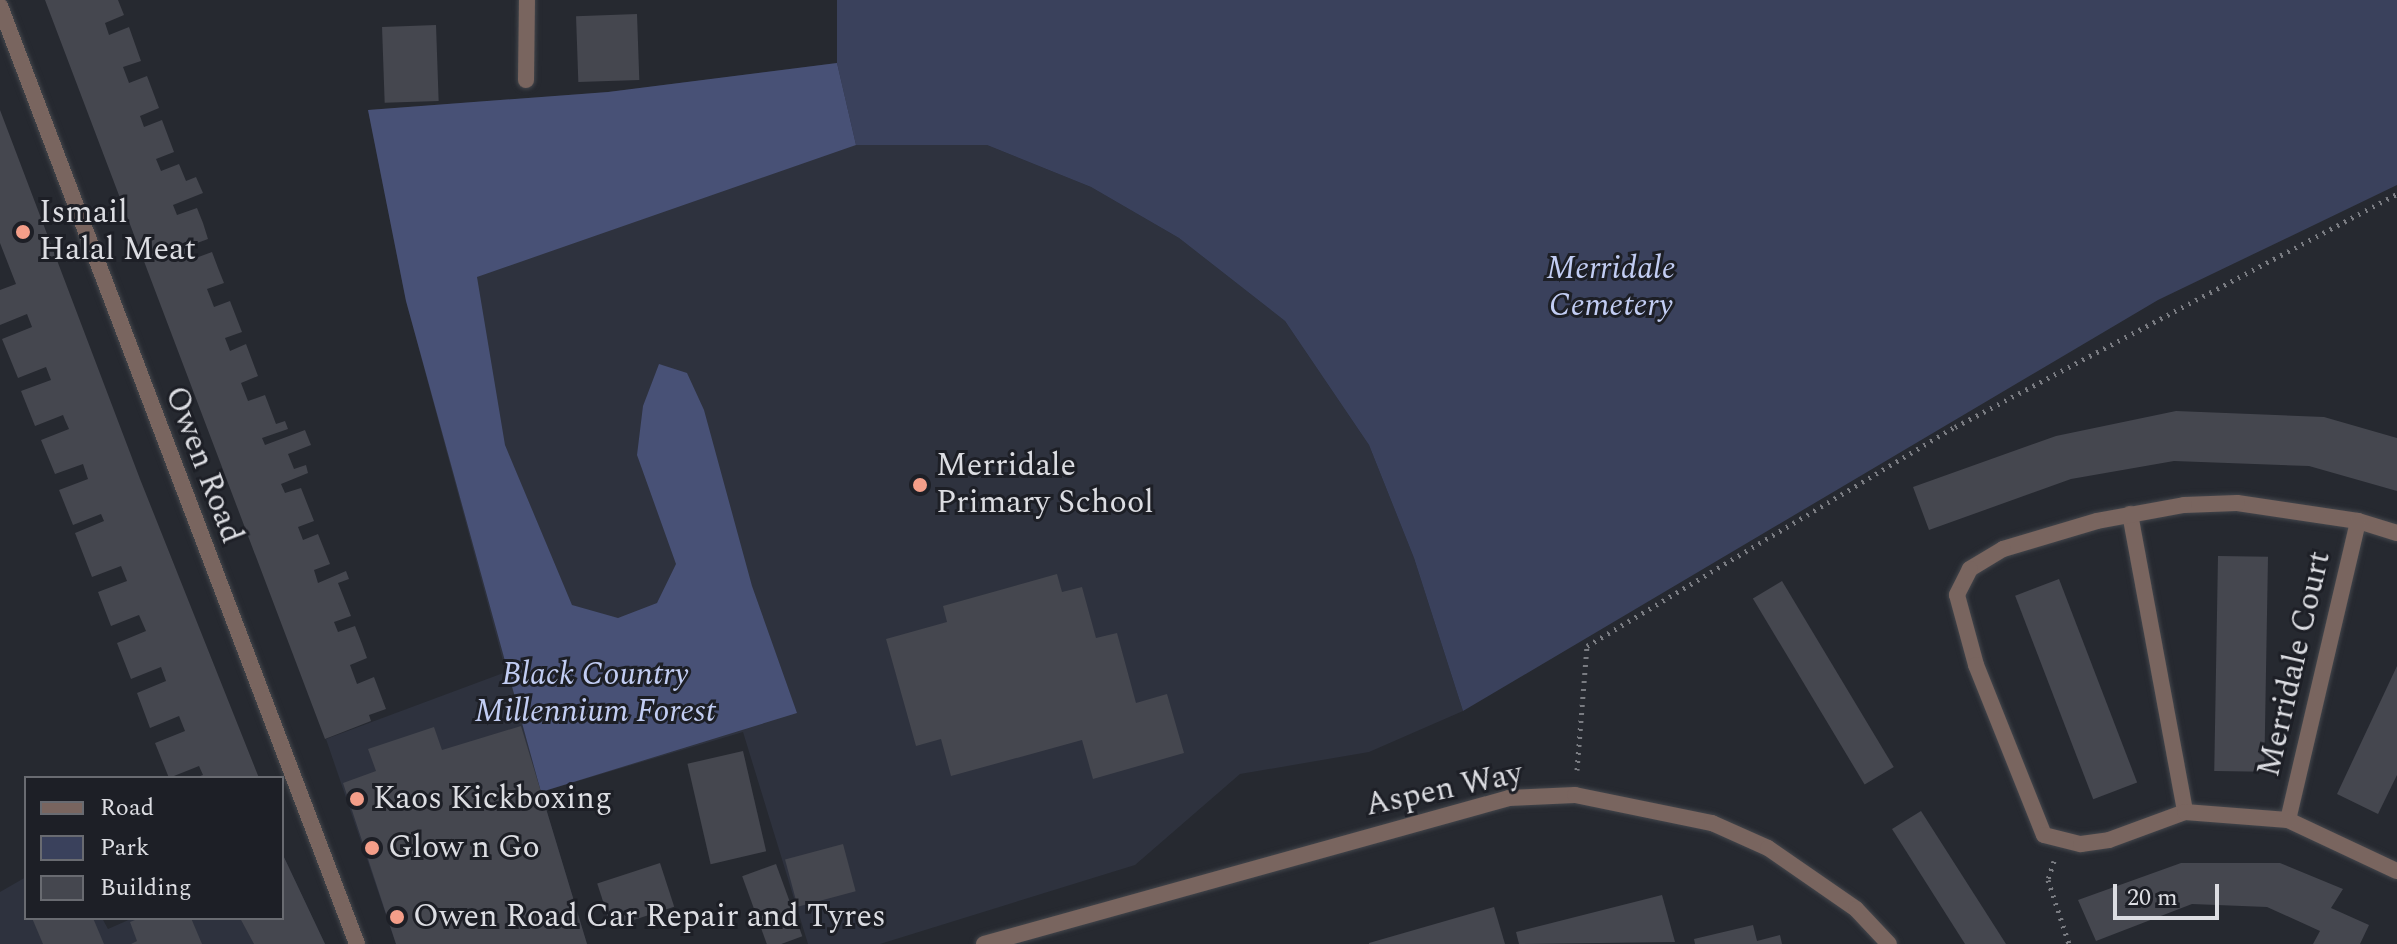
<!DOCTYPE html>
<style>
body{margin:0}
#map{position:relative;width:2397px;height:944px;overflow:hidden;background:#262930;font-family:Spectral,serif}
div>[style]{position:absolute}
.built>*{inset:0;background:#2e323e}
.green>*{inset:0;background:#3a415c}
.forest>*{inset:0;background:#485176}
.building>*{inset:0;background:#45474f;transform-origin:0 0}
.path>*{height:5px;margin-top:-2.5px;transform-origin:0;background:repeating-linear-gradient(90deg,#7a7c82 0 2px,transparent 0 8px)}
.roads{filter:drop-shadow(0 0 2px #43464c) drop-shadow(0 0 2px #43464c)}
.minor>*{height:16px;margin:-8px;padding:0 8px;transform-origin:8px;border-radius:8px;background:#79655f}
.dots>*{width:22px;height:22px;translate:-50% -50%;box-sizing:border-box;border:4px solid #1d1f26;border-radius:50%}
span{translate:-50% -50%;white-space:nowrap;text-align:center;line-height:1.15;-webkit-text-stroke:6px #1d1f26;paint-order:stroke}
.poi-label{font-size:32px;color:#dcdde2}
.left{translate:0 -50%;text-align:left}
.park-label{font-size:32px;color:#c2cdf3;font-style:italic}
.street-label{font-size:32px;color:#dcdde2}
.legend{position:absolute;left:24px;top:776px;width:260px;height:144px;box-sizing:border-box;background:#1d1f26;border:2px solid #696b71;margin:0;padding:10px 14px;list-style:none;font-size:24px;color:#dcdde2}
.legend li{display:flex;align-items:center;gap:16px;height:40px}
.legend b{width:40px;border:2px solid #696b71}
.scale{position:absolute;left:2113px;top:884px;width:106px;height:36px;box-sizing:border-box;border:4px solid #dcdde2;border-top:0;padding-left:10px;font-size:24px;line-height:28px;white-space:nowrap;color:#dcdde2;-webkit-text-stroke:6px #1d1f26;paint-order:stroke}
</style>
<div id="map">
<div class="built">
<div style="clip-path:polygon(837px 63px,856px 145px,987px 145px,1091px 187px,1179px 238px,1285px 321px,1369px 445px,1414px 558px,1463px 711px,1369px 752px,1240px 774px,1135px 865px,880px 944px,808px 944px,743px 732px,541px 792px,587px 944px,396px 944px,326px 739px,506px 672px,406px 301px,368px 110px,608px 92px)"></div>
<div style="clip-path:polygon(282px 853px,325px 944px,0 944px,0 892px,26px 877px,26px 918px,102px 918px,108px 929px,133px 918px,282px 918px)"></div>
</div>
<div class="green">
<div style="clip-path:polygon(837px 0,2397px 0,2397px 185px,2158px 300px,1463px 711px,1414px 558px,1369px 445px,1285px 321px,1179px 238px,1091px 187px,987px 145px,856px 145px,837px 63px)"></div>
</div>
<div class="forest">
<div style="clip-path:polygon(837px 63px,856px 145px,477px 277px,505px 445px,572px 605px,618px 618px,657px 603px,676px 564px,637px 455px,643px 406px,659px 364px,687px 373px,704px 410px,752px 586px,797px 713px,541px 792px,406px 301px,368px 110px,608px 92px)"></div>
</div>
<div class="building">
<div style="clip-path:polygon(45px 0,118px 0,124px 15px,105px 23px,109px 35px,129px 27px,141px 61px,123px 67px,129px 83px,147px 76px,159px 108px,140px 116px,144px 127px,162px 120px,174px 152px,156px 159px,161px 171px,179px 164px,186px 181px,196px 177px,203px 193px,173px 205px,177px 215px,197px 208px,203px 223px,208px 239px,189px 246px,193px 259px,212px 252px,218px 268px,224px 283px,207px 289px,214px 307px,230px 301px,242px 332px,225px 338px,230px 351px,246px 344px,258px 376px,241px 383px,248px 401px,265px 395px,276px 424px,285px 421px,288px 429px,262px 438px,265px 445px,305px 430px,311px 445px,288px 454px,294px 469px,306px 465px,308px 473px,281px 484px,285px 493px,301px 488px,314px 521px,298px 527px,303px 540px,318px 534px,330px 564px,314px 570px,318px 583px,346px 571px,349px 579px,338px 583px,351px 616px,334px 622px,338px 632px,355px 626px,362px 644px,367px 658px,350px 665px,357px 684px,374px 677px,386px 709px,369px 715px,371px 721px,325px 739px)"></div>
<div style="left:637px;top:14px;width:66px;height:61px;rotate:88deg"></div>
<div style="left:436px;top:25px;width:76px;height:54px;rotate:88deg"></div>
<div style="clip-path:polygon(0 110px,140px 479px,259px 778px,195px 778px,203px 775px,199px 766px,169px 778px,155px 743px,185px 731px,179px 716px,150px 728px,137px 693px,166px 681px,161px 667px,131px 679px,117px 643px,146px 631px,139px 615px,111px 626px,98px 592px,127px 581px,121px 566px,92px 577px,75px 533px,104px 521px,101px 514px,73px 525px,59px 490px,88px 479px,83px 464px,55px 474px,41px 440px,69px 429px,65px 420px,63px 415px,35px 426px,21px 391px,51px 380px,46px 367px,18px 378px,2px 339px,32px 327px,27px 314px,0 325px,0 290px,16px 284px,0 243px)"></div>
<div style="clip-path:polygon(2176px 411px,2324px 417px,2397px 438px,2397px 491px,2309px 466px,2174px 461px,2071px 479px,1929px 530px,1913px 487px,2056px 436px)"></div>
<div style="left:2218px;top:556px;width:50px;height:215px;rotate:1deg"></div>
<div style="clip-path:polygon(1057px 574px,1062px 592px,1082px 587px,1096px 638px,1117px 633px,1136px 703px,1167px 694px,1184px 753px,1093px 779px,1082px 740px,951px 776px,941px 739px,916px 746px,886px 639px,947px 622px,943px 606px)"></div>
<div style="left:2059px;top:579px;width:218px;height:47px;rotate:69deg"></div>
<div style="left:1782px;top:581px;width:217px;height:34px;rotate:59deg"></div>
<div style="clip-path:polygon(2397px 666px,2397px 775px,2378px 814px,2337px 794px)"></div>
<div style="clip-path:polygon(521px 726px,587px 944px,396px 944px,343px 783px,376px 771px,368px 749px,434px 727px,442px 750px)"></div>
<div style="left:743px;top:751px;width:103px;height:57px;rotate:77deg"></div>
<div style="clip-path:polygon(1921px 811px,2006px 944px,1965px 944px,1892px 829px)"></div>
<div style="left:843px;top:844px;width:49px;height:60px;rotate:75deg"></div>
<div style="clip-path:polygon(282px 853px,325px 944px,254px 944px,240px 918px,282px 918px)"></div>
<div style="left:660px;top:863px;width:46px;height:66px;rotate:72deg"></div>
<div style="clip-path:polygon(2181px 863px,2280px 863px,2343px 889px,2331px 908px,2369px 925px,2360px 944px,2313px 944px,2320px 931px,2267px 907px,2192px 904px,2096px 941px,2078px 900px)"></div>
<div style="left:776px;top:864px;width:77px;height:36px;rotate:70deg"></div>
<div style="clip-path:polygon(1662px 895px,1675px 942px,1519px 944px,1516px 932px)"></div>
<div style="clip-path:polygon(1494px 907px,1505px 944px,1369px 944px,1369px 943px)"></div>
<div style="clip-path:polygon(32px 918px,93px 918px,104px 944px,43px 944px)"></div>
<div style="clip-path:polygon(140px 918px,191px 918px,202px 944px,131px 944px,137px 941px,130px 922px)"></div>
<div style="clip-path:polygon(1753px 925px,1757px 941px,1780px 935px,1782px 944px,1695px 944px,1694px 939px)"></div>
</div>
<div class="path">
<div style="left:1577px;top:770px;width:124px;rotate:-85.4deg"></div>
<div style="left:1587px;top:646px;width:428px;rotate:-30.8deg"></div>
<div style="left:1955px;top:427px;width:500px;rotate:-27.8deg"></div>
<div style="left:2054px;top:861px;width:20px;rotate:108deg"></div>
<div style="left:2048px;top:880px;width:67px;rotate:71.8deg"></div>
</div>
<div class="roads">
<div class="minor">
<div style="left:0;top:6px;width:1004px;rotate:69.16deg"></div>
<div style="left:526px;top:80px;width:80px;rotate:-89.3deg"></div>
<div style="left:2130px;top:514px;width:303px;rotate:79.5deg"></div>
<div style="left:2397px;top:533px;width:41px;rotate:-162.9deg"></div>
<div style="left:2358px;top:521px;width:122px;rotate:-171.5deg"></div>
<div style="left:2237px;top:503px;width:53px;rotate:177.8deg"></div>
<div style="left:2184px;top:505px;width:88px;rotate:169.6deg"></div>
<div style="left:2097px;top:521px;width:98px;rotate:163.4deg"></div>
<div style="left:2003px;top:549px;width:39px;rotate:149deg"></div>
<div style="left:1970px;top:569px;width:29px;rotate:117deg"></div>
<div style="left:1957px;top:595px;width:73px;rotate:74.8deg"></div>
<div style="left:1976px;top:665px;width:183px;rotate:68.2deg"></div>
<div style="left:2044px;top:835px;width:38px;rotate:14deg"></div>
<div style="left:2081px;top:844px;width:28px;rotate:-8deg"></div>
<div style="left:2109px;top:840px;width:81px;rotate:-20.2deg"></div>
<div style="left:2185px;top:812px;width:103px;rotate:4.4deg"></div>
<div style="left:2288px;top:820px;width:120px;rotate:25.1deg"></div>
<div style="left:2288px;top:820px;width:307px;rotate:-76.8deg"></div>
<div style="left:984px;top:944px;width:545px;rotate:-15.54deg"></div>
<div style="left:1509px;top:798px;width:66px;rotate:-2.6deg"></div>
<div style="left:1575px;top:795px;width:140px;rotate:11.6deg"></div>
<div style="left:1712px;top:823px;width:61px;rotate:24.1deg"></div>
<div style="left:1768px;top:848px;width:107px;rotate:34.7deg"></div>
<div style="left:1856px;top:909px;width:48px;rotate:46.7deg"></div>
</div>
</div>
<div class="dots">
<div style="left:23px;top:232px;background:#f49e89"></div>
<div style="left:920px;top:485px;background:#f49e89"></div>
<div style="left:357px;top:799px;background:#f49e89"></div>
<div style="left:372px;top:848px;background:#f49e89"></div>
<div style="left:397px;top:917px;background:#f49e89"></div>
</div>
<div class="poi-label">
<span class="left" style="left:39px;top:232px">Ismail<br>Halal Meat</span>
<span class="left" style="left:936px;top:485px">Merridale<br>Primary School</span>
<span class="left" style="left:373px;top:799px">Kaos Kickboxing</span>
<span class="left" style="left:388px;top:848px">Glow n Go</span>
<span class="left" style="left:413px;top:917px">Owen Road Car Repair and Tyres</span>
</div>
<div class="park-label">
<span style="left:1611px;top:288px">Merridale<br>Cemetery</span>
<span style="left:595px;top:694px">Black Country<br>Millennium Forest</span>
</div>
<div class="street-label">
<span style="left:203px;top:465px;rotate:69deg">Owen Road</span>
<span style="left:2295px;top:664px;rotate:-77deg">Merridale Court</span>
<span style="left:1444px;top:790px;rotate:-12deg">Aspen Way</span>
</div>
<ul class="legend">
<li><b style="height:10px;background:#79655f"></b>Road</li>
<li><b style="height:22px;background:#3a415c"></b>Park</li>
<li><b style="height:22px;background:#45474f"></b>Building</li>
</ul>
<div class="scale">20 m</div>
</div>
